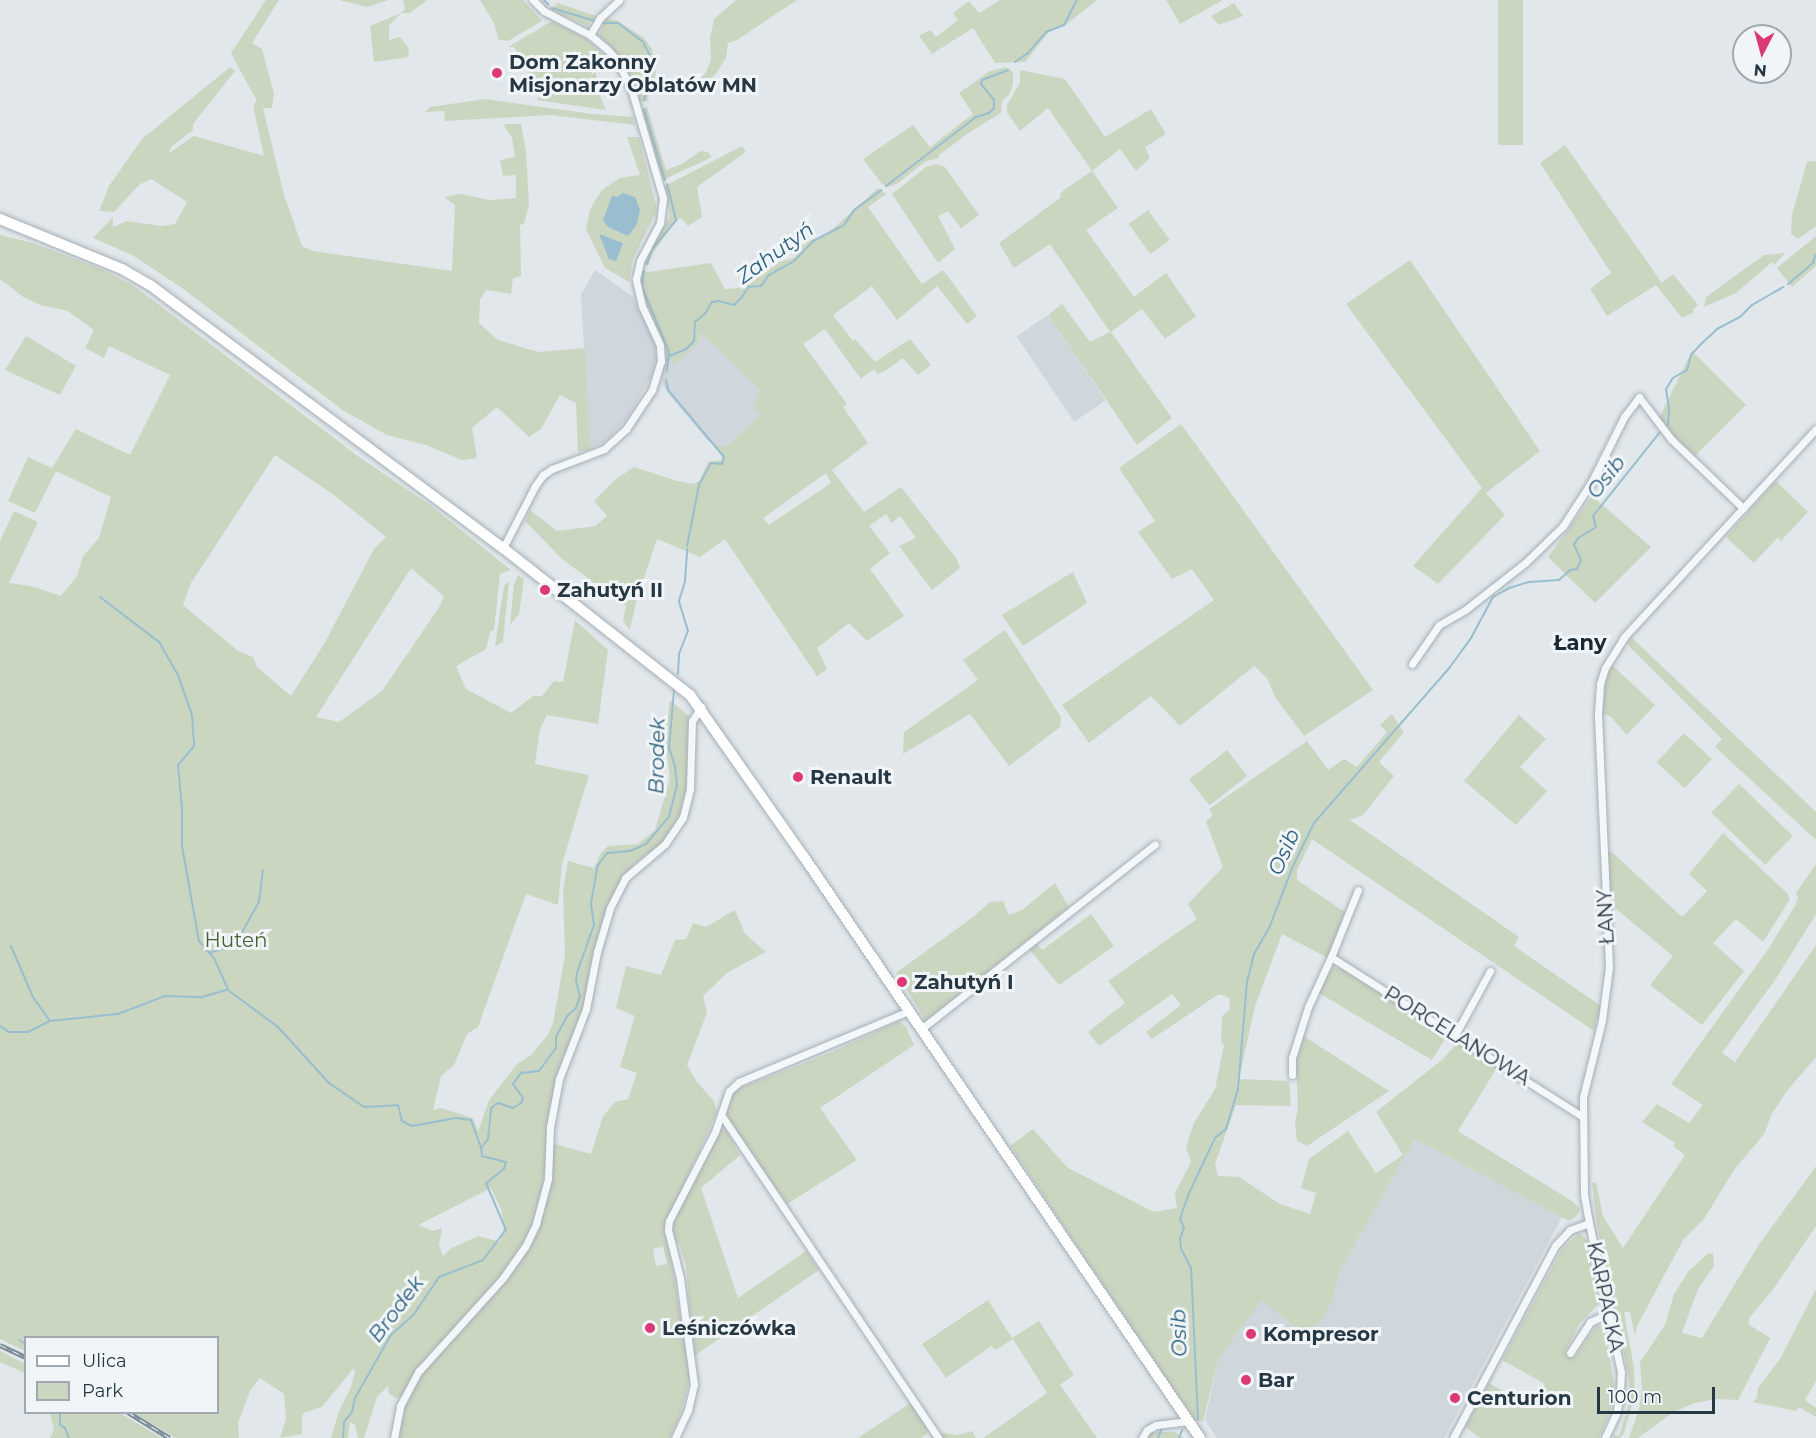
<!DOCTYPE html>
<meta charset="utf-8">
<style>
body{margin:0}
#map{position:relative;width:1816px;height:1438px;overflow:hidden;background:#e1e7eb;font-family:Montserrat,sans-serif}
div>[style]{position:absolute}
.built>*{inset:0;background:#cfd7dd;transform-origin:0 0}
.green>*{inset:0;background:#cbd6c1;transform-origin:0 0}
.water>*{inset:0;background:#98becf}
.stream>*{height:2px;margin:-1px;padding:0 1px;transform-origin:1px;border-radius:1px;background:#98becf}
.roads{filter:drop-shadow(0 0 2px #a5afb6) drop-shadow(0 0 2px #a5afb6)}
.minor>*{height:7px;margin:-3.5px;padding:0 3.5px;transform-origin:3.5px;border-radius:3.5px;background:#f4f7f9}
.primary>*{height:10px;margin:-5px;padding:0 5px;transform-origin:5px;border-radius:5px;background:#fff}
.rail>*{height:4.5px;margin-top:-2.25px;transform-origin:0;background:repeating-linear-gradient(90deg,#f1f5f8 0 7px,#788a96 0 14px);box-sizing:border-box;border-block:2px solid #788a96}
.dots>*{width:16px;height:16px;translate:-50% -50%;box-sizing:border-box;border:3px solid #f1f5f8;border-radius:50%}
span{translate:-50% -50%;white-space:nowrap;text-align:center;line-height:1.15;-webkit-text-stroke:6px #f1f5f8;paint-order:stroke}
.poi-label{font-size:20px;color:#273845;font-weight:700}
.left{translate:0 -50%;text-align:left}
.street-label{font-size:20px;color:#273845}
.park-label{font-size:20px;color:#466233}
.water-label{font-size:21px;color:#2d617d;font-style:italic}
.neighbourhood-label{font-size:21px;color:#192935;font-weight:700}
.legend{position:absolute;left:24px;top:1336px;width:195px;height:78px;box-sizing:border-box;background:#f1f5f8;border:2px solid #a0a9b0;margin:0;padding:8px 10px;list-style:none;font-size:18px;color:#273845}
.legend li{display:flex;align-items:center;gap:12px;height:30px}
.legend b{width:30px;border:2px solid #a0a9b0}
.north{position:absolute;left:1732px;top:24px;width:60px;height:60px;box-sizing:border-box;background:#f1f5f8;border:2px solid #a0a9b0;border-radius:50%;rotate:186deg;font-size:16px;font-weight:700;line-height:24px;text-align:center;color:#273845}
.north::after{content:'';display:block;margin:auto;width:21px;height:27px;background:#dc3974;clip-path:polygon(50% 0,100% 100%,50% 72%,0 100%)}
.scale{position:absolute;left:1597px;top:1387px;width:118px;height:27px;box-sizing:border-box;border:3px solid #273845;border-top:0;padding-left:8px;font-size:18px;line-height:21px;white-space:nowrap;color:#273845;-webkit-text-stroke:4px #f1f5f8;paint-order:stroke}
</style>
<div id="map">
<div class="built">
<div style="clip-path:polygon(595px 270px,633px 297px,655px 344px,656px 356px,653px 374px,627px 419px,606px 441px,590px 449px,581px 295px)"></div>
<div style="left:1048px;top:315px;width:103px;height:38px;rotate:56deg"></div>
<div style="clip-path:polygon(701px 333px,761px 391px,753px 406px,762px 414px,725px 447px,707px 440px,667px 392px,662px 382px,665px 349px,671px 362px,697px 344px)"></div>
<div style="clip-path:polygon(1415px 1139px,1562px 1217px,1444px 1438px,1217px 1438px,1205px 1420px,1218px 1360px,1262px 1299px,1305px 1337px,1324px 1317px,1332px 1301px,1340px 1271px)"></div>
</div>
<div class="green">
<div style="clip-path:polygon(266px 0,279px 0,252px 43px,262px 49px,274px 94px,272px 108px,263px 108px,284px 195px,302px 246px,313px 251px,452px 271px,455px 205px,444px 197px,461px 194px,489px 200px,516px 198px,516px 175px,503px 176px,500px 160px,515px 157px,512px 138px,503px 124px,521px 124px,526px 152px,529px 204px,524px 224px,520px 225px,521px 276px,513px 278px,511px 294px,486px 290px,480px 300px,479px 323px,498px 340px,538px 352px,585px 348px,590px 449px,578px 452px,576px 403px,560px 395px,541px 429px,529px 437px,497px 407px,472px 428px,477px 458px,462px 460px,426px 445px,387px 435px,344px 411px,182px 288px,134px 256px,93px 238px,113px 217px,113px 227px,127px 221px,161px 226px,175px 224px,187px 202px,151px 179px,139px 185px,114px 212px,99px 211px,109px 186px,142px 139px,230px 67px,235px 71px,193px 124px,193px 130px,171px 147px,169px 153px,194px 136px,264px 156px,253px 106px,257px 101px,231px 53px)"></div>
<div style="clip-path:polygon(339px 0,388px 0,367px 7px)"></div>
<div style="clip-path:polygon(403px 0,427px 0,410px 13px,401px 13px,389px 26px,389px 40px,400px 37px,408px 47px,409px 57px,374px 62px,370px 26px,401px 13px,405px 9px)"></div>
<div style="clip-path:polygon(480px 0,523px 0,542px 21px,508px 41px,499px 40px,494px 23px)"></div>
<div style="clip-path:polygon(736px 0,797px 0,737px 40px,728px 43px,726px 58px,715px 75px,689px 95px,683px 93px,705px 74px,711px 60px,710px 38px,714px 19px)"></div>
<div style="clip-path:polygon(1000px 0,1097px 0,1067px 24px,1048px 33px,1025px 62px,995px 63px,973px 28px,932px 54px,919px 36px,930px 30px,936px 37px,958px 20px,953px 13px,969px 1px,979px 13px)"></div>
<div style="clip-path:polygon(1166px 0,1223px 0,1180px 24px)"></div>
<div style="left:1498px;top:0;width:25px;height:145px"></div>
<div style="clip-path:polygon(558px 3px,596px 16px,587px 26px,551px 10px)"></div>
<div style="clip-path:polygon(1234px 3px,1243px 16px,1219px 25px,1211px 16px)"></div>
<div style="clip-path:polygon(606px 18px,618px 21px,644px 38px,652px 49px,656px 74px,650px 86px,648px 101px,639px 102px,621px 58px,599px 35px)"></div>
<div style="clip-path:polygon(552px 21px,588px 40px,613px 63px,594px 69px,599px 85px,597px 89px,606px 110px,537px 100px,541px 93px,514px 47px,508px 47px)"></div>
<div style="clip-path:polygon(1006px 67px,1013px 72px,1013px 84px,1009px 95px,1002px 101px,1001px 113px,970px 132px,938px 156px,939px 158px,926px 161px,898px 183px,888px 187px,882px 184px,863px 159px,913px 125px,930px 147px,973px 114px,959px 93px,990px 71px)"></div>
<div style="clip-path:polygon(1020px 70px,1065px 79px,1105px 137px,1151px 109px,1166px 134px,1145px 147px,1150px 158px,1136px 171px,1120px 149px,1092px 171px,1118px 208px,1086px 230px,1134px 297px,1166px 273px,1196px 316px,1165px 339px,1142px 309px,1111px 332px,1172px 418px,1137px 445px,1048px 315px,1062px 304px,1090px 342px,1110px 332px,1050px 244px,1014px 268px,999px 243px,1061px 197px,1060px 194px,1064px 190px,1092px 171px,1048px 108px,1020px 131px,1007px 112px,1007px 105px,1020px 83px)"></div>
<div style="clip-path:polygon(485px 99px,592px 114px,633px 117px,635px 125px,550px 115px,445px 121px,444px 111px,425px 112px,430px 107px)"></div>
<div style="clip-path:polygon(647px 107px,666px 170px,682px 164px,700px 151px,708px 152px,712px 157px,663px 180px,641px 110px)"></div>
<div style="clip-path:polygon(627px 137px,639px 137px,657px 210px,633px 259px,629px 282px,605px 268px,586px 229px,590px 209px,602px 190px,620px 178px,640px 175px)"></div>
<div style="clip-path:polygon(1565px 145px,1662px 283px,1673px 274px,1698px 305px,1693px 309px,1694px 312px,1682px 318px,1656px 285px,1607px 316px,1590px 289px,1611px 273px,1540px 163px)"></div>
<div style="clip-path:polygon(742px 146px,746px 152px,697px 187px,702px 217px,688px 226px,681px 218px,678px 219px,653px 252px,648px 265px,643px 265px,653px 243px,670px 216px,665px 186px)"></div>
<div style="clip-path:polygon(1816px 161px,1816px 226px,1798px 239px,1791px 234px,1792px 215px,1807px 162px)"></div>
<div style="clip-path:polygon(937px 164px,945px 167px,979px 215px,961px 228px,948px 211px,938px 216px,955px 249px,938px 263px,892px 194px,926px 167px)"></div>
<div style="clip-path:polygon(evenodd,878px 188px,886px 194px,868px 207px,922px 284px,943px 270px,977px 316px,967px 324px,937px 286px,897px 320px,872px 286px,833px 315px,853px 341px,855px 339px,875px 362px,910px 339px,931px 365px,918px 375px,903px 358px,885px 371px,878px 374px,874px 369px,861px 379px,825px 329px,803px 344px,847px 404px,843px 407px,868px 443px,832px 470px,864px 512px,901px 487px,956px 558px,960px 568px,932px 590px,899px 546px,916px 538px,900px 516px,892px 523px,886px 514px,869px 526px,890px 553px,870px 569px,904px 616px,867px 641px,849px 623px,817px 648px,827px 669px,817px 676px,725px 539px,700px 557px,657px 539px,636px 602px,630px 630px,623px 621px,626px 606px,563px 560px,525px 521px,530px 510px,557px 531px,595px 526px,607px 516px,594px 501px,616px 479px,634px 467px,677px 481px,694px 484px,700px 480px,708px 462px,722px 460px,721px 454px,712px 442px,725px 447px,761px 415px,753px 406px,761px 391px,701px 333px,697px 344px,673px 365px,671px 362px,639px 287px,641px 273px,711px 263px,725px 289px,739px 288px,751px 282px,772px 264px,796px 257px,795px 253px,805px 241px,806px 234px,811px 241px,827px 234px,878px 188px,826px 473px,831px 483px,769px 525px,763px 518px,826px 473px)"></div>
<div style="left:1148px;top:210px;width:37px;height:24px;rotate:54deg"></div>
<div style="clip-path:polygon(evenodd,0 235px,33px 243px,101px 269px,134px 286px,359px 457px,430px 505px,511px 570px,500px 574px,494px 630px,490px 632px,486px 649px,456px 666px,466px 689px,511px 713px,533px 696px,542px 696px,554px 681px,563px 682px,575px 620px,608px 650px,598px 724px,547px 715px,540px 729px,535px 764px,589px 775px,562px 864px,558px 905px,526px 894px,478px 1027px,467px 1034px,454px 1065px,441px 1076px,433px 1110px,441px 1108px,473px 1118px,478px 1131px,489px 1100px,517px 1064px,531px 1055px,548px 1035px,553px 1023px,565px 955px,563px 891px,568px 861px,594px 868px,601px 853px,608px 846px,638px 844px,655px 830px,670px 779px,665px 739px,670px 700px,689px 716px,688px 774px,683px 812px,664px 842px,633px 865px,622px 878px,613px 895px,585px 1005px,563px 1059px,555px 1087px,542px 1192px,527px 1238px,493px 1287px,423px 1363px,495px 1293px,526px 1254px,544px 1212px,548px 1190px,551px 1143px,591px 1154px,603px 1116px,615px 1102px,628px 1099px,637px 1073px,620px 1067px,635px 1016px,616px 1008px,626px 966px,661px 975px,675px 940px,686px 939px,693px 923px,706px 927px,735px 910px,745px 934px,766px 952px,728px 972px,703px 996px,707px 1013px,687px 1065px,697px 1082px,714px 1101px,717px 1112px,664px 1228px,673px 1269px,690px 1378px,681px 1413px,670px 1438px,398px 1438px,403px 1408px,409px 1395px,396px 1398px,389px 1394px,388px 1386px,377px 1397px,364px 1438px,358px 1438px,355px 1425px,350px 1422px,348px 1438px,331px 1438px,339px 1411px,351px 1387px,355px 1372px,353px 1369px,322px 1407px,305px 1412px,302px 1416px,302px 1434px,280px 1438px,286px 1419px,284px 1394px,260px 1378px,250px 1391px,238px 1423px,239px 1438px,175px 1438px,134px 1413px,218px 1412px,218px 1338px,26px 1338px,25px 1351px,0 1339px,0 541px,14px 511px,38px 522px,9px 583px,31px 586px,61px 596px,77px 576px,83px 556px,99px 538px,111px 497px,56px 471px,35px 513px,8px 501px,28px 457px,52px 468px,76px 429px,130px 455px,170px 375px,109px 346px,104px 358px,85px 348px,94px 330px,68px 311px,40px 305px,23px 297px,0 279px,0 235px,275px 455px,334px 495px,386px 537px,374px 549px,324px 644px,291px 696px,257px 667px,253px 657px,238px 651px,183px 605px,191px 583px,275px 455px,0 235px,411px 568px,444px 596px,438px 609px,382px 691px,339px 722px,316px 717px,411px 568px,0 235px,491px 1188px,501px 1209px,504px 1227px,500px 1242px,478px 1236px,450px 1249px,443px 1256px,439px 1245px,442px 1228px,433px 1231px,418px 1225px,491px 1188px,0 235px,663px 1246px,667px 1264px,656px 1266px,653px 1249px,663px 1246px)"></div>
<div style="clip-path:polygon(1816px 236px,1816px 266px,1792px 287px,1777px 268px)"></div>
<div style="clip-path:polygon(1785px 253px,1774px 265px,1772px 262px,1736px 293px,1704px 307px,1706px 297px,1764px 255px)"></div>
<div style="clip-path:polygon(1410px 260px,1540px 451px,1486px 493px,1505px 515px,1438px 584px,1413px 566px,1482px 488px,1346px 304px)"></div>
<div style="clip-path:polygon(26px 336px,76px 366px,60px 395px,5px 370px)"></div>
<div style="clip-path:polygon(1692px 351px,1746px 405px,1695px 456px,1680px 443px,1659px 418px)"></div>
<div style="clip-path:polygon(1181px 424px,1373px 690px,1304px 736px,1275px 697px,1267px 678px,1254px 666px,1180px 726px,1151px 696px,1089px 743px,1062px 705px,1214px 600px,1192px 569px,1172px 579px,1138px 532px,1155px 521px,1119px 468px)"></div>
<div style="clip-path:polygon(1776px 481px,1808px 512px,1781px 541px,1778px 537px,1754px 563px,1726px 537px)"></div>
<div style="clip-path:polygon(1592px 496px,1651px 547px,1595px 603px,1548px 557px)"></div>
<div style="clip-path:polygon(1073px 572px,1087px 603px,1023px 646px,1002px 615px)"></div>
<div style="clip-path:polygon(518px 575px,524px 579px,519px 614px,510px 625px,514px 584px)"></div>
<div style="clip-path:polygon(509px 581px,503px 642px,495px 646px,504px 586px)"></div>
<div style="clip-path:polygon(1005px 630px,1061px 717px,1060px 727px,1009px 766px,970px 714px,903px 754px,904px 732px,978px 680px,963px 660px)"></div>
<div style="clip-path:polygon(1632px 638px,1816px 812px,1816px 840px,1715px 747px,1722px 739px,1627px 644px)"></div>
<div style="clip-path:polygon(1611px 664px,1655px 705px,1627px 735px,1611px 717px,1603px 713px,1602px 688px)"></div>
<div style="clip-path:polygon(1392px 714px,1404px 732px,1379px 762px,1394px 776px,1363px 815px,1350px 820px,1519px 937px,1514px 946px,1601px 1006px,1594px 1031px,1312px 839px,1297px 870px,1297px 880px,1345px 912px,1328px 958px,1282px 934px,1255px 1006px,1239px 1079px,1289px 1081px,1291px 1106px,1236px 1105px,1215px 1164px,1218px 1176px,1239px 1177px,1280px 1204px,1310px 1214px,1316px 1193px,1301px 1188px,1309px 1159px,1348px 1131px,1376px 1173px,1403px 1155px,1376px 1112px,1443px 1059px,1456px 1044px,1464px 1045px,1498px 1066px,1458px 1131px,1572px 1201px,1580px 1209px,1577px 1216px,1569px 1221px,1415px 1139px,1340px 1271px,1332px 1301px,1324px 1317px,1306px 1337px,1262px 1300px,1218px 1360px,1203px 1422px,1195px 1420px,1172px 1387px,1010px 1146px,1033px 1129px,1068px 1168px,1154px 1212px,1177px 1208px,1175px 1193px,1191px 1162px,1186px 1147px,1194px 1123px,1215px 1089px,1224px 1045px,1221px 1042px,1222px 1016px,1230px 1010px,1229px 998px,1219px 994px,1152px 1039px,1146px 1032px,1181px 1005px,1172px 994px,1099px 1046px,1088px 1032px,1125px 1003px,1108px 981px,1197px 919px,1188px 904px,1223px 867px,1206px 822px,1213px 815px,1209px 809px,1307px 741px,1328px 770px,1344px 759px,1357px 767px,1387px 732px,1380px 725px)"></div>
<div style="clip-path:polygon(1519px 715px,1546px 739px,1520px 767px,1547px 791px,1516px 825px,1464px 781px)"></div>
<div style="left:1684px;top:733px;width:38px;height:40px;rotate:43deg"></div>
<div style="left:1227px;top:750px;width:33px;height:48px;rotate:52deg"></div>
<div style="left:1739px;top:784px;width:75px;height:40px;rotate:44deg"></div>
<div style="clip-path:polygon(1723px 833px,1787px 893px,1790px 899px,1763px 942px,1736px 919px,1713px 943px,1744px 971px,1702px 1025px,1650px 985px,1673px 956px,1610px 904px,1608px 852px,1612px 852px,1682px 917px,1707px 891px,1689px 874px)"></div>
<div style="clip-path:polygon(1816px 864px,1816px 914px,1775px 980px,1722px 1053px,1735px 1062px,1816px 945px,1816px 1057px,1786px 1092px,1772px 1114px,1764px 1134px,1734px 1170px,1704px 1219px,1683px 1240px,1637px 1326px,1635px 1336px,1630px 1312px,1624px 1312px,1634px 1368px,1635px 1395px,1624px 1433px,1620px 1438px,1613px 1438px,1614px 1435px,1619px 1436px,1629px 1404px,1629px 1378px,1597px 1225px,1592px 1183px,1596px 1182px,1603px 1216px,1623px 1248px,1685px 1155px,1673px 1146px,1675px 1143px,1642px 1122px,1657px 1104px,1689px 1123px,1703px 1105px,1671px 1084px,1767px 951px,1795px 906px,1798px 898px,1796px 893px)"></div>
<div style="clip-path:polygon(1055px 883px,1069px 907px,926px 1021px,896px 973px,973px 917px,990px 902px,1003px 901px,1009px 915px,1022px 910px)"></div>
<div style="clip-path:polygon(1091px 914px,1114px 946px,1059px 985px,1029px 949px,1036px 943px,1042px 950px)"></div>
<div style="clip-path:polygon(1333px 967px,1342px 969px,1442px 1033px,1445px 1039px,1432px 1060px,1317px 992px,1327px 971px)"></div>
<div style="clip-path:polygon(899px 1021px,906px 1027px,914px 1045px,820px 1108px,857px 1160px,787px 1204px,726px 1117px,731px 1095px,740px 1088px,832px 1052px)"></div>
<div style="clip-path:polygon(1302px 1035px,1389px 1091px,1307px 1146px,1297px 1141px,1295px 1123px,1298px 1108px,1296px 1059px)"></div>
<div style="clip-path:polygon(722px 1129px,726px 1130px,740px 1155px,701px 1188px,738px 1298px,806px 1251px,819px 1270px,694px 1356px,686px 1266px,680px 1246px,671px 1234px,671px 1225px)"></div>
<div style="clip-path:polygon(1816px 1166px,1816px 1226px,1772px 1291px,1750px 1317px,1748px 1324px,1770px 1338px,1738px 1400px,1717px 1399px,1694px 1403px,1672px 1413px,1638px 1438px,1629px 1438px,1639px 1409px,1642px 1389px,1640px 1362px,1665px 1325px,1674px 1294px,1688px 1272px,1707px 1254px,1713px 1253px,1714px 1266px,1698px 1289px,1682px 1333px,1702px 1338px,1758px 1246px)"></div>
<div style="clip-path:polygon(1579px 1233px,1587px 1240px,1600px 1303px,1580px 1323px,1565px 1352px,1575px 1357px,1596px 1326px,1604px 1325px,1615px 1390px,1608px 1418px,1599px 1438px,1480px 1438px,1465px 1427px,1489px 1383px,1532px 1408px,1545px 1384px,1502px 1360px,1562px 1249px)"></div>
<div style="clip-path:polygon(1816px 1289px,1816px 1381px,1805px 1400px,1816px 1408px,1816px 1417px,1799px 1407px,1796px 1411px,1753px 1402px,1757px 1398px,1758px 1388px,1780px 1359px)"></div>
<div style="clip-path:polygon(988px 1300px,1012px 1338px,1039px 1321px,1074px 1375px,1060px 1385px,1097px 1438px,983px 1438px,1047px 1393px,1013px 1339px,996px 1350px,991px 1346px,946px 1378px,922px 1344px)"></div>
<div style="clip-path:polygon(0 1351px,25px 1364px,25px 1373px,0 1362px)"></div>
<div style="clip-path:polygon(912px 1402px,928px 1426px,927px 1434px,921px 1438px,858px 1438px)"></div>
<div style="clip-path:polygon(50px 1413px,120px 1413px,162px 1438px,50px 1438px,54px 1430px)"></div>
<div style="clip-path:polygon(972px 1431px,976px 1438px,942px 1438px,940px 1435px,943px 1433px,957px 1435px)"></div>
<div style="clip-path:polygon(1150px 1432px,1175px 1432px,1184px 1438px,1148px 1438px)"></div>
</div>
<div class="water">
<div style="clip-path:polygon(623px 193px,635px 197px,640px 210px,637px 224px,628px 236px,608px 227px,603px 220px,612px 196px,617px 197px)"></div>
<div style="clip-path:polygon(599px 234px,623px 243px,616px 261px,609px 259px)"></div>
</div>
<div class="stream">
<div style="left:544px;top:0;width:6px;rotate:45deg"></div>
<div style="left:552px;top:8px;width:45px;rotate:16.8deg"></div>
<div style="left:602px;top:23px;width:16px"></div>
<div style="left:618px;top:23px;width:31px;rotate:37deg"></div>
<div style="left:643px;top:42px;width:18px;rotate:63deg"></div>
<div style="left:651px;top:58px;width:14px;rotate:86deg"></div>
<div style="left:652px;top:72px;width:29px;rotate:106deg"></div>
<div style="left:1015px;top:62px;width:16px;rotate:-35deg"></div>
<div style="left:1028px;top:53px;width:28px;rotate:-49deg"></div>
<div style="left:1046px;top:32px;width:19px;rotate:-21deg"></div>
<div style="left:1064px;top:25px;width:28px;rotate:-63deg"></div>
<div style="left:644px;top:109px;width:74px;rotate:73.5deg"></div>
<div style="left:886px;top:186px;width:113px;rotate:-37.5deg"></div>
<div style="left:976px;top:117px;width:14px;rotate:-17deg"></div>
<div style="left:989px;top:113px;width:7px;rotate:-45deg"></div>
<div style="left:994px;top:108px;width:8px;rotate:-90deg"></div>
<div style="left:994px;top:100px;width:21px;rotate:-129deg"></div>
<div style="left:981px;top:84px;width:4px;rotate:-76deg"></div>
<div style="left:982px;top:80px;width:28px;rotate:-21deg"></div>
<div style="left:647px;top:264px;width:16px;rotate:-72deg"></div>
<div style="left:652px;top:249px;width:38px;rotate:-50deg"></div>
<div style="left:676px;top:220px;width:37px;rotate:-104deg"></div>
<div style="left:644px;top:271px;width:16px;rotate:97deg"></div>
<div style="left:642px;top:287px;width:70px;rotate:67.4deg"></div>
<div style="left:669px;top:352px;width:19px;rotate:96deg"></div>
<div style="left:1788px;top:284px;width:33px;rotate:-40deg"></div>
<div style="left:1813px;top:263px;width:9px;rotate:-72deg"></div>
<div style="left:669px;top:356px;width:18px;rotate:-22deg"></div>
<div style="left:686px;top:349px;width:11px;rotate:-45deg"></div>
<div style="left:694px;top:341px;width:19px;rotate:-87deg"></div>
<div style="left:695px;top:322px;width:13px;rotate:-39deg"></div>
<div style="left:705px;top:314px;width:14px;rotate:-60deg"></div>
<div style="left:712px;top:302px;width:7px;rotate:-8deg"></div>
<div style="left:719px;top:301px;width:16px;rotate:15deg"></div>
<div style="left:734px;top:305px;width:11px;rotate:-45deg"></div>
<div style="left:742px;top:297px;width:12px;rotate:-59deg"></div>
<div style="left:748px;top:287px;width:13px;rotate:-4deg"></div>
<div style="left:761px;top:286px;width:14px;rotate:-54deg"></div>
<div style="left:769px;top:275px;width:29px;rotate:-29deg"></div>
<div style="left:794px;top:261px;width:28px;rotate:-46deg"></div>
<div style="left:813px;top:241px;width:35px;rotate:-27deg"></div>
<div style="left:844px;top:225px;width:18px;rotate:-56deg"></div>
<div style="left:854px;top:210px;width:34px;rotate:-36deg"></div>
<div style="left:666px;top:380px;width:10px;rotate:79deg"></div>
<div style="left:668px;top:390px;width:87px;rotate:50.1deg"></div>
<div style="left:724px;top:457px;width:7px;rotate:106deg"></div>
<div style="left:722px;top:464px;width:11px;rotate:-175deg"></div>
<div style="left:711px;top:463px;width:25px;rotate:119deg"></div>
<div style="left:699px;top:485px;width:62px;rotate:101.1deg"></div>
<div style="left:1665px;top:428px;width:5px;rotate:-53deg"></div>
<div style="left:1668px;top:424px;width:16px;rotate:-86deg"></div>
<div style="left:1669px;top:408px;width:19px;rotate:-99deg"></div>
<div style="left:1666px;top:389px;width:13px;rotate:-58deg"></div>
<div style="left:1673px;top:378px;width:16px;rotate:-30deg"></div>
<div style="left:1687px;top:370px;width:16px;rotate:-75deg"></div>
<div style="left:1691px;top:355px;width:12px;rotate:-48deg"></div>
<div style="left:1699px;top:346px;width:25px;rotate:-43deg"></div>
<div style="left:1717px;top:329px;width:26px;rotate:-28deg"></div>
<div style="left:1740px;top:317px;width:17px;rotate:-45deg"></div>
<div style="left:1752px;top:305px;width:36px;rotate:-30deg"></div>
<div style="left:100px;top:597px;width:74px;rotate:37.3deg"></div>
<div style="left:159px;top:642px;width:38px;rotate:60deg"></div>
<div style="left:178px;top:675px;width:42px;rotate:70.7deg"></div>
<div style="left:192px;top:715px;width:31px;rotate:86deg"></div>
<div style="left:194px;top:746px;width:25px;rotate:130deg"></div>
<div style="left:178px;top:765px;width:43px;rotate:84.7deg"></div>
<div style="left:182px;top:808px;width:38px;rotate:90deg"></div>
<div style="left:182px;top:846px;width:97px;rotate:79.9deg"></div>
<div style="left:199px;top:941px;width:23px;rotate:49deg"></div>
<div style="left:214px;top:958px;width:35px;rotate:66deg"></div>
<div style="left:228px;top:990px;width:62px;rotate:36.5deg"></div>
<div style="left:278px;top:1027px;width:76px;rotate:47.7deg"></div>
<div style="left:329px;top:1083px;width:42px;rotate:34.4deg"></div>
<div style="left:364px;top:1107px;width:34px;rotate:-3deg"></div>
<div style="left:398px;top:1105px;width:16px;rotate:76deg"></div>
<div style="left:402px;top:1121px;width:11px;rotate:27deg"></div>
<div style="left:412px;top:1126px;width:45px;rotate:-10.3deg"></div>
<div style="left:456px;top:1118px;width:15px;rotate:8deg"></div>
<div style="left:471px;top:1120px;width:29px;rotate:70deg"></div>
<div style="left:678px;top:674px;width:20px;rotate:-87deg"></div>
<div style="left:679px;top:654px;width:25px;rotate:-69deg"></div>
<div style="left:688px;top:631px;width:31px;rotate:-107deg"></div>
<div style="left:679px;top:601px;width:21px;rotate:-73deg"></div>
<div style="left:685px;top:581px;width:32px;rotate:-86deg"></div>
<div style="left:11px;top:946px;width:56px;rotate:66.7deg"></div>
<div style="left:33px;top:997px;width:29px;rotate:55deg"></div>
<div style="left:50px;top:1021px;width:68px;rotate:-5.9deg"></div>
<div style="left:118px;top:1014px;width:50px;rotate:-21deg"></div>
<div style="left:165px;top:996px;width:37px;rotate:2deg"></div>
<div style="left:202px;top:997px;width:26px;rotate:-16deg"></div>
<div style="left:209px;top:953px;width:24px;rotate:-17deg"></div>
<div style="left:232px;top:946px;width:13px;rotate:-51deg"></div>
<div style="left:240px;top:936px;width:39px;rotate:-61deg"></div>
<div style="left:259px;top:902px;width:32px;rotate:-83deg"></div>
<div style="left:0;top:1026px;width:11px;rotate:34deg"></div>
<div style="left:9px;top:1032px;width:19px"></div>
<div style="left:28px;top:1032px;width:25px;rotate:-27deg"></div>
<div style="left:19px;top:1340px;width:8px;rotate:30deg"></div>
<div style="left:60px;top:1412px;width:13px;rotate:90deg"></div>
<div style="left:60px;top:1425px;width:6px;rotate:31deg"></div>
<div style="left:65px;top:1428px;width:11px;rotate:68deg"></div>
<div style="left:1198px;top:1420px;width:152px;rotate:-92.6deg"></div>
<div style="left:1191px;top:1268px;width:22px;rotate:-117deg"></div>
<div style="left:1181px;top:1248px;width:9px;rotate:-96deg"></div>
<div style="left:1180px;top:1239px;width:13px;rotate:-72deg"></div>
<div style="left:1184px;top:1227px;width:9px;rotate:-117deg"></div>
<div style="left:1180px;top:1219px;width:28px;rotate:-71deg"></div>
<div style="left:1189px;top:1193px;width:61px;rotate:-64.7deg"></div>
<div style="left:1215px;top:1138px;width:14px;rotate:-39deg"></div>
<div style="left:1226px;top:1129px;width:42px;rotate:-73.3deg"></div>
<div style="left:1238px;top:1089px;width:107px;rotate:-85.2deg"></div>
<div style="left:1247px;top:982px;width:29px;rotate:-76deg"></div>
<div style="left:1254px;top:954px;width:30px;rotate:-60deg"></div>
<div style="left:1269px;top:928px;width:66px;rotate:-68.8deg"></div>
<div style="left:1293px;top:866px;width:48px;rotate:-64deg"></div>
<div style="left:1314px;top:823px;width:207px;rotate:-48.9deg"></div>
<div style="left:1450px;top:667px;width:36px;rotate:-54deg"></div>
<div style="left:1471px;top:638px;width:47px;rotate:-61.8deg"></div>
<div style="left:1493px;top:597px;width:18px;rotate:-29deg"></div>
<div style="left:1509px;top:588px;width:21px;rotate:-17deg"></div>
<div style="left:1529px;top:582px;width:30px;rotate:-4deg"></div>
<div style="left:1559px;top:580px;width:15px;rotate:-42deg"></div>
<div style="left:1570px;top:570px;width:7px;rotate:-8deg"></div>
<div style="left:1577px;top:569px;width:10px;rotate:-66deg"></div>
<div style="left:1581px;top:560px;width:17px;rotate:-115deg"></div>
<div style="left:1574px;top:545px;width:8px;rotate:-60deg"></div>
<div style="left:1578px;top:538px;width:21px;rotate:-31deg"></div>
<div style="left:1596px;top:527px;width:11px;rotate:-105deg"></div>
<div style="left:1593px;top:516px;width:107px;rotate:-51.4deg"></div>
<div style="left:343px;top:1438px;width:16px;rotate:-86deg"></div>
<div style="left:344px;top:1422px;width:13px;rotate:-51deg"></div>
<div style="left:352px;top:1412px;width:14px;rotate:-78deg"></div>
<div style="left:355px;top:1398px;width:73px;rotate:-60.3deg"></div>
<div style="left:391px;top:1335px;width:31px;rotate:-42deg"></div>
<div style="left:414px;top:1314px;width:45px;rotate:-56deg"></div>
<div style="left:439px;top:1277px;width:47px;rotate:-21.1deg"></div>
<div style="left:483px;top:1260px;width:38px;rotate:-53deg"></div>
<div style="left:506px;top:1230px;width:51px;rotate:-113.1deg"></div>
<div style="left:486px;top:1183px;width:23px;rotate:-38deg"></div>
<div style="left:504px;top:1169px;width:7px;rotate:-74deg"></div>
<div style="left:506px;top:1162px;width:25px;rotate:-166deg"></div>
<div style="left:482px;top:1156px;width:8px;rotate:-97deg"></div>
<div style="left:481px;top:1148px;width:11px;rotate:-52deg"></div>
<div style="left:488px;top:1139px;width:31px;rotate:-84deg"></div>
<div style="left:491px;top:1108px;width:9px;rotate:-36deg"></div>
<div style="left:498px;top:1103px;width:16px;rotate:18deg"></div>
<div style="left:513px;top:1108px;width:9px;rotate:-32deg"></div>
<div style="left:521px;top:1103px;width:5px;rotate:-68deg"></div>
<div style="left:523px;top:1098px;width:17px;rotate:-126deg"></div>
<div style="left:513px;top:1084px;width:14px;rotate:-54deg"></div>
<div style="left:521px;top:1073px;width:18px;rotate:-6deg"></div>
<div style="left:539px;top:1071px;width:29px;rotate:-54deg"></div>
<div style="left:556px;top:1048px;width:11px;rotate:-90deg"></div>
<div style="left:556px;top:1037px;width:24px;rotate:-62deg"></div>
<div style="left:567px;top:1016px;width:12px;rotate:-42deg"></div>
<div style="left:576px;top:1008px;width:13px;rotate:-72deg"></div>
<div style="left:580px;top:996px;width:16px;rotate:-105deg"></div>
<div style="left:576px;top:981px;width:8px;rotate:-83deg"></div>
<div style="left:577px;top:973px;width:51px;rotate:-70.5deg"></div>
<div style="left:594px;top:925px;width:22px;rotate:-98deg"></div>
<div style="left:591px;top:903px;width:39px;rotate:-80deg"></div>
<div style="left:598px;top:865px;width:15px;rotate:-53deg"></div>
<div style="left:607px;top:853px;width:23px;rotate:-5deg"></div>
<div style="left:630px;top:851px;width:17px;rotate:-24deg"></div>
<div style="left:646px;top:844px;width:35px;rotate:-50deg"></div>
<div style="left:669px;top:817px;width:33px;rotate:-76deg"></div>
<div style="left:677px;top:785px;width:19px;rotate:-96deg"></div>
<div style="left:675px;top:766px;width:19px;rotate:-108deg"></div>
<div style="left:669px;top:748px;width:58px;rotate:-85.1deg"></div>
<div style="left:1158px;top:1438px;width:9px;rotate:-69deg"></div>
<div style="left:1179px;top:1438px;width:9px;rotate:-69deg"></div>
</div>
<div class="roads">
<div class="minor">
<div style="left:590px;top:35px;width:20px;rotate:-60deg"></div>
<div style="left:600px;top:18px;width:26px;rotate:-43deg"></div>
<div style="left:503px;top:548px;width:70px;rotate:-62.7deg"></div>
<div style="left:535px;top:486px;width:14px;rotate:-54deg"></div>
<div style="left:543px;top:475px;width:11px;rotate:-34deg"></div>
<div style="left:552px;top:469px;width:56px;rotate:-21deg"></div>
<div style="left:604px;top:449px;width:30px;rotate:-42deg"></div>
<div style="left:626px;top:429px;width:47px;rotate:-56.3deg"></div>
<div style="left:652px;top:390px;width:30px;rotate:-73deg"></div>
<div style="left:661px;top:361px;width:16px;rotate:-94deg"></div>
<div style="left:660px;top:345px;width:43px;rotate:-114.8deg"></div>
<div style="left:642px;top:306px;width:28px;rotate:-103deg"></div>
<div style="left:636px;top:279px;width:18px;rotate:-77deg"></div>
<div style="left:640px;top:261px;width:43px;rotate:-62.2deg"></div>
<div style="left:660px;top:223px;width:25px;rotate:-83deg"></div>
<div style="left:663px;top:198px;width:111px;rotate:-106.2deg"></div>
<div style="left:632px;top:91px;width:34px;rotate:-116deg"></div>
<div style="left:617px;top:60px;width:13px;rotate:-132deg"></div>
<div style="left:608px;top:50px;width:23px;rotate:-140deg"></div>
<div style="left:590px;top:35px;width:52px;rotate:-152.4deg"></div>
<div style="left:544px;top:11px;width:16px;rotate:-135deg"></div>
<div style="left:1412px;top:664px;width:47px;rotate:-55.3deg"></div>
<div style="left:1439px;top:625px;width:30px;rotate:-30deg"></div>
<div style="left:1465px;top:610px;width:76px;rotate:-38.1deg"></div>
<div style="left:1525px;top:563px;width:53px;rotate:-44.2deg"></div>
<div style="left:1563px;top:526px;width:54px;rotate:-57.2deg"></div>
<div style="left:1592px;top:481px;width:72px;rotate:-63.4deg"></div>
<div style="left:1624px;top:417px;width:25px;rotate:-53deg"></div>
<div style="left:1639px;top:397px;width:53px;rotate:52.7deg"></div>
<div style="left:1671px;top:439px;width:100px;rotate:43.8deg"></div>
<div style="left:1331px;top:957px;width:72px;rotate:-68.1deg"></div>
<div style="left:921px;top:1029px;width:298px;rotate:-38.3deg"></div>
<div style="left:1455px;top:1035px;width:73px;rotate:-61.3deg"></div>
<div style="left:1292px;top:1075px;width:17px;rotate:-90deg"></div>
<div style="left:1292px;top:1058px;width:53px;rotate:-72.6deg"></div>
<div style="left:1308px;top:1007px;width:55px;rotate:-65.3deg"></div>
<div style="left:1331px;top:957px;width:297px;rotate:32.4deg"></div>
<div style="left:722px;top:1116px;width:388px;rotate:56.1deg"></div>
<div style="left:1589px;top:1223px;width:152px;rotate:77.9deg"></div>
<div style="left:1621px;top:1372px;width:22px;rotate:93deg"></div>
<div style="left:1620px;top:1394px;width:20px;rotate:101deg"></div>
<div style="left:1616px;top:1414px;width:26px;rotate:115deg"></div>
<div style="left:1570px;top:1353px;width:37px;rotate:-57deg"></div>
<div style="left:1590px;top:1322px;width:21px;rotate:-25deg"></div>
<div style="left:394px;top:1438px;width:33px;rotate:-79deg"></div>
<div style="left:400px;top:1406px;width:40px;rotate:-62deg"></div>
<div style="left:419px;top:1371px;width:125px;rotate:-47.9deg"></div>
<div style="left:503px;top:1278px;width:38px;rotate:-55deg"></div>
<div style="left:525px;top:1247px;width:25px;rotate:-64deg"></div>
<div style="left:536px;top:1224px;width:47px;rotate:-75.1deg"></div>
<div style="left:548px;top:1179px;width:52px;rotate:-87.8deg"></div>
<div style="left:550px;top:1127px;width:49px;rotate:-79.4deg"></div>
<div style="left:559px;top:1079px;width:75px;rotate:-68.9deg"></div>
<div style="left:586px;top:1009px;width:58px;rotate:-79.1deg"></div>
<div style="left:597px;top:952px;width:46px;rotate:-73.5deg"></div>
<div style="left:610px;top:908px;width:34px;rotate:-63deg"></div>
<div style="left:625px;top:878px;width:52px;rotate:-40.4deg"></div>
<div style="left:665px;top:844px;width:32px;rotate:-56deg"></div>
<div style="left:683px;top:817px;width:30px;rotate:-76deg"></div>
<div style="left:690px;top:788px;width:67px;rotate:-88.3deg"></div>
<div style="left:692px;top:721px;width:17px;rotate:-57deg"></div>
<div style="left:675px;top:1438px;width:31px;rotate:-65deg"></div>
<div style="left:688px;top:1410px;width:26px;rotate:-77deg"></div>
<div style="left:694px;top:1385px;width:108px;rotate:-97.5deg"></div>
<div style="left:680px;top:1278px;width:49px;rotate:-104deg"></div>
<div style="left:668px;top:1230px;width:9px;rotate:-84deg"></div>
<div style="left:669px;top:1221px;width:100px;rotate:-62.7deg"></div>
<div style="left:715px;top:1132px;width:43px;rotate:-71.1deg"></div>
<div style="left:729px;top:1091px;width:13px;rotate:-42deg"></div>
<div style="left:739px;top:1082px;width:184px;rotate:-22.7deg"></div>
<div style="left:1142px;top:1438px;width:9px;rotate:-58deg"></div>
<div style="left:1147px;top:1430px;width:10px;rotate:-29deg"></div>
<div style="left:1156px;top:1425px;width:33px;rotate:-7deg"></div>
<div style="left:1453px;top:1438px;width:217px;rotate:-62deg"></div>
<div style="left:1555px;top:1246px;width:22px;rotate:-47deg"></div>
<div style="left:1570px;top:1230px;width:20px;rotate:-20deg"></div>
<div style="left:1589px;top:1223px;width:29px;rotate:-100deg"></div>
<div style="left:1584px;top:1194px;width:97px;rotate:-90.6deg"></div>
<div style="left:1583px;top:1097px;width:79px;rotate:-76.1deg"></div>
<div style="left:1602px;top:1020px;width:53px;rotate:-82.5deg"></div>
<div style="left:1609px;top:967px;width:253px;rotate:-92.5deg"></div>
<div style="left:1598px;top:714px;width:30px;rotate:-86deg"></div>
<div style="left:1600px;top:684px;width:17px;rotate:-73deg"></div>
<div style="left:1605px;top:668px;width:36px;rotate:-58deg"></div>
<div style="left:1624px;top:637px;width:283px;rotate:-47.3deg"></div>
</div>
<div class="primary">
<div style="left:0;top:219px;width:132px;rotate:22.3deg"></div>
<div style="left:122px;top:269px;width:32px;rotate:30deg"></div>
<div style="left:150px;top:285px;width:440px;rotate:36.7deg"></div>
<div style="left:503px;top:548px;width:238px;rotate:38.2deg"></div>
<div style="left:690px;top:695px;width:198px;rotate:54.9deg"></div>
<div style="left:804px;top:857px;width:703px;rotate:55.72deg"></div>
</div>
</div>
<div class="rail">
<div style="left:0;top:1345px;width:29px;rotate:25deg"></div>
<div style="left:128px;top:1412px;width:49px;rotate:31.8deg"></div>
</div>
<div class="dots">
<div style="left:497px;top:73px;background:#dc3974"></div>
<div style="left:545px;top:590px;background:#dc3974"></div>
<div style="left:798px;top:777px;background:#dc3974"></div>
<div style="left:902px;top:982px;background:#dc3974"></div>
<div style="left:650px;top:1328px;background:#dc3974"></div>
<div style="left:1251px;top:1334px;background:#dc3974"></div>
<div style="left:1246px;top:1380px;background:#dc3974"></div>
<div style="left:1455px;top:1398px;background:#dc3974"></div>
</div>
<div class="poi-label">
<span class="left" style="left:509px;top:74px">Dom Zakonny<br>Misjonarzy Oblatów MN</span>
<span class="left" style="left:557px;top:590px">Zahutyń II</span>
<span class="left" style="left:810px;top:777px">Renault</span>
<span class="left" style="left:914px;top:982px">Zahutyń I</span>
<span class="left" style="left:662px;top:1328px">Leśniczówka</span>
<span class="left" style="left:1263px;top:1334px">Kompresor</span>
<span class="left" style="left:1258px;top:1380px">Bar</span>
<span class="left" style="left:1467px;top:1398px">Centurion</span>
</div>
<div class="street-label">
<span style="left:1606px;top:917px;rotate:-93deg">ŁANY</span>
<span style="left:1457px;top:1036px;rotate:32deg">PORCELANOWA</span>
<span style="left:1605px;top:1297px;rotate:78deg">KARPACKA</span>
</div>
<div class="park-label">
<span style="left:236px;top:940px">Huteń</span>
</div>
<div class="water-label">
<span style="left:775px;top:253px;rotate:-36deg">Zahutyń</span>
<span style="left:1606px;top:477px;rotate:-52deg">Osib</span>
<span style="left:657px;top:756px;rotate:-89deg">Brodek</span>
<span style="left:1284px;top:852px;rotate:-66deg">Osib</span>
<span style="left:396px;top:1309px;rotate:-53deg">Brodek</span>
<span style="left:1179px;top:1333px;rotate:-92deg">Osib</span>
</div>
<div class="neighbourhood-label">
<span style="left:1580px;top:643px">Łany</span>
</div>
<ul class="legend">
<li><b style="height:8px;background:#fff"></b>Ulica</li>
<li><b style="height:16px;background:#cbd6c1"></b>Park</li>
</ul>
<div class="north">N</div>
<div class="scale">100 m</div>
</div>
